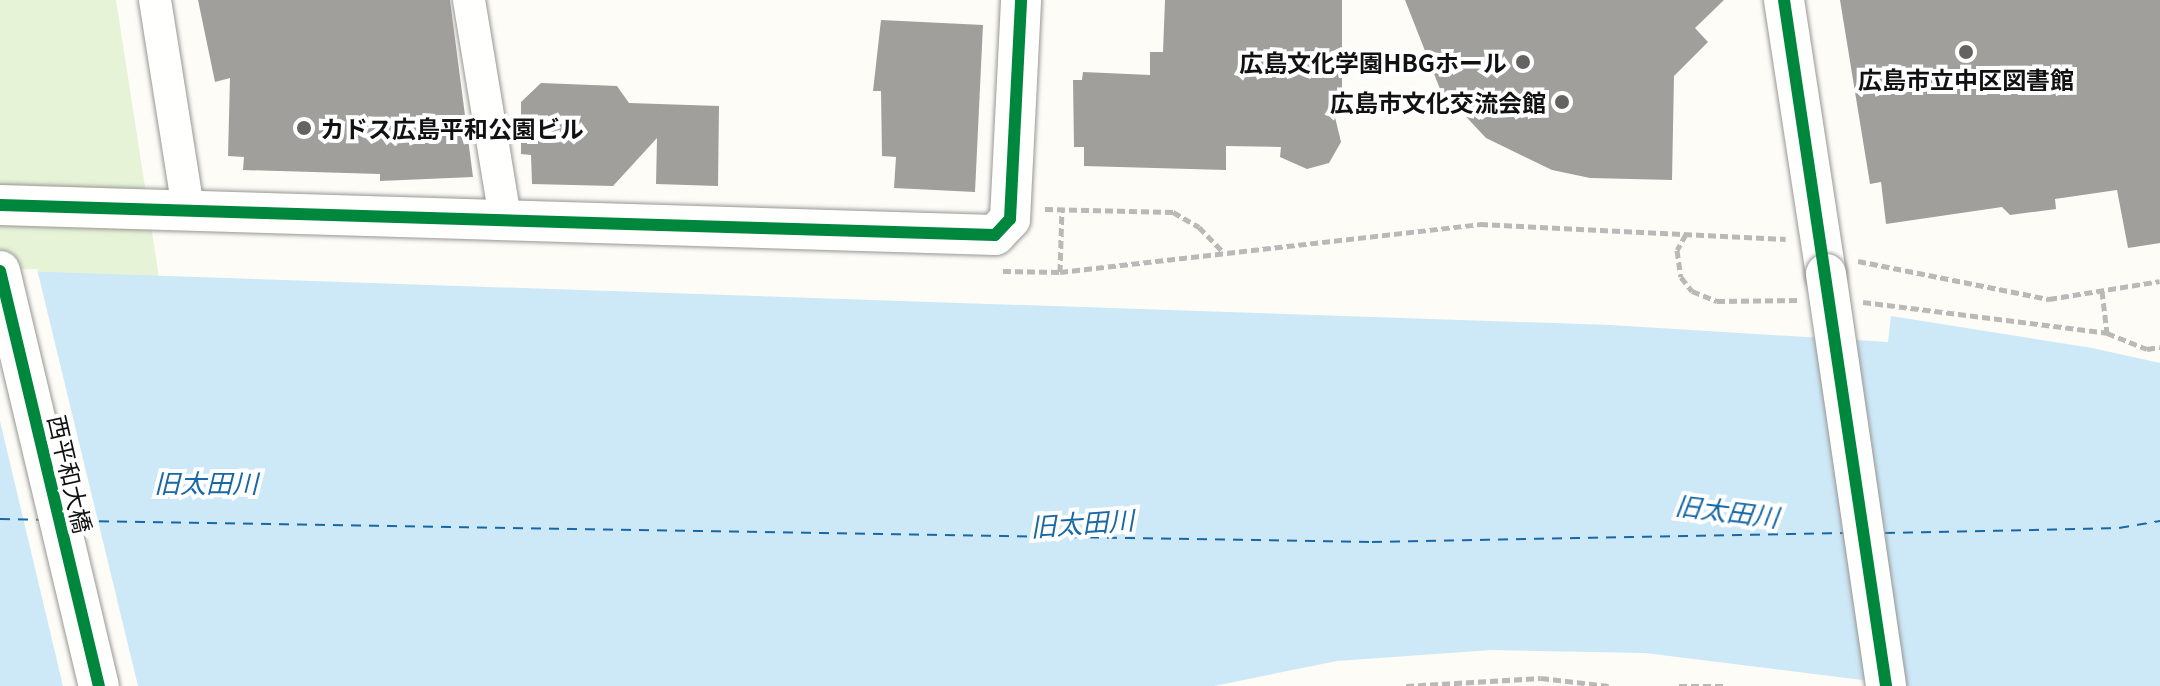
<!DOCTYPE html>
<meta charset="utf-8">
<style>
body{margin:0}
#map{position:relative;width:2160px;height:686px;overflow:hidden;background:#fdfcf7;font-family:Georgia,"Noto Sans JP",serif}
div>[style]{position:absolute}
.green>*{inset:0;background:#e7f3d7}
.water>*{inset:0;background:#cde8f7}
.pier>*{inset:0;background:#fdfcf7}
.ferry>*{height:2px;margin-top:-1px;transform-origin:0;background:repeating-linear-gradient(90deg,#1768a6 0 10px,transparent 0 18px)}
.building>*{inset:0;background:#a19f9c}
.path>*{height:5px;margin-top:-2.5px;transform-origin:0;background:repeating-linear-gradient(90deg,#b9b9b8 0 8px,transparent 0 12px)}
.roads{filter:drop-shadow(0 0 2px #979795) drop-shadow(0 0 2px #979795)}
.minor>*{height:32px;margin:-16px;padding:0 16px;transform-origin:16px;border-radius:16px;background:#fffffe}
.tertiary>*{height:40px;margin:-20px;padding:0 20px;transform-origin:20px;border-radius:20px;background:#fffffe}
.bridges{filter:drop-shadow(0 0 2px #979795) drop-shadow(0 0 2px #979795)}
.tertiary-bridge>*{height:40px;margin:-20px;padding:0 20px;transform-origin:20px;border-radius:20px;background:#fffffe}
.cycleway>*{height:12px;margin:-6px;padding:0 6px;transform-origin:6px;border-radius:6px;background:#00873e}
.dots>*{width:22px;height:22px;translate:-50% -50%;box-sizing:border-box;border:4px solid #fff;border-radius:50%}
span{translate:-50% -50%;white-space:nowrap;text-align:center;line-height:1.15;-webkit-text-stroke:8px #fff;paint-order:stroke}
.poi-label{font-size:24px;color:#111;font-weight:700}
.right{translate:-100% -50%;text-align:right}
.left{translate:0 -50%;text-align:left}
.street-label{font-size:24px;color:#111}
.water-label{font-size:26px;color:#1768a6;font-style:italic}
</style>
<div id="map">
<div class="green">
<div style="clip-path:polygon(0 0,116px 0,159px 277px,0 274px)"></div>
</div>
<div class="water">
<div style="clip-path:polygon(48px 272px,1610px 325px,1888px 342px,1891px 316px,2092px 348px,2160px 363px,2160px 686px,1910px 686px,1645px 653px,1492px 650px,1337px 661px,1214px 686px,0 686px,0 274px)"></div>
</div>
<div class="pier">
<div style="clip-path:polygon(37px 269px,138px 686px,63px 686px,0 421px,0 270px)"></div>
</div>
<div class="ferry">
<div style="left:0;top:519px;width:39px;rotate:1deg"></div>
<div style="left:81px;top:521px;width:1291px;rotate:0.93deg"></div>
<div style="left:1372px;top:542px;width:471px;rotate:-1.1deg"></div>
<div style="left:1885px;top:533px;width:234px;rotate:-1.2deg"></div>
<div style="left:2119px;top:528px;width:42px;rotate:-9.7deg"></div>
</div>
<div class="building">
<div style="clip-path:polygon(198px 0,450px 0,473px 177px,380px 181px,380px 174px,243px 170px,244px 157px,228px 156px,230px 78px,215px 82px)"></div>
<div style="clip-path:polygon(1165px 0,1342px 0,1342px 113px,1334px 113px,1341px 142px,1329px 163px,1307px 169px,1280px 157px,1281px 147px,1226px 146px,1226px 170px,1084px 166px,1084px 147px,1074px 147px,1073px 80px,1082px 80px,1083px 72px,1150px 75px,1150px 52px,1163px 52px)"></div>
<div style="clip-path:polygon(1405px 0,1724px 0,1695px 28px,1708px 42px,1674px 76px,1672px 180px,1590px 178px,1552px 170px,1486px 138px,1440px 89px)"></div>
<div style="clip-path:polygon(1840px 0,2160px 0,2160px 243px,2128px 248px,2117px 190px,2055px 199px,2056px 209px,2010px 215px,2002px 207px,1886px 224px,1881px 182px,1870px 184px)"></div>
<div style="clip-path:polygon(881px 20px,983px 25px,975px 192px,894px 188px,896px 157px,882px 156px,881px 91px,873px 91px)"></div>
<div style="clip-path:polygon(541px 83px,617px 86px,629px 103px,719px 106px,718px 186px,656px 184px,657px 138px,613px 186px,532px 184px,531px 155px,521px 154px,521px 102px)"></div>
</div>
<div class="path">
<div style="left:1045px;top:209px;width:128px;rotate:1.3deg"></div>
<div style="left:1173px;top:212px;width:30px;rotate:30deg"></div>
<div style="left:1199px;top:227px;width:36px;rotate:46deg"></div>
<div style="left:1686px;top:234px;width:18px;rotate:119deg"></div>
<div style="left:1677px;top:250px;width:27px;rotate:82deg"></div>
<div style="left:1681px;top:277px;width:18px;rotate:52deg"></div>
<div style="left:1692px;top:291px;width:27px;rotate:22deg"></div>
<div style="left:1717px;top:301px;width:80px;rotate:-0.7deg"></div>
<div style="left:1858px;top:261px;width:195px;rotate:11.3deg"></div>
<div style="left:2049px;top:299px;width:112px;rotate:-9.2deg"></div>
<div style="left:1003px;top:271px;width:57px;rotate:1deg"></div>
<div style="left:1060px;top:272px;width:423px;rotate:-6.5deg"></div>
<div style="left:1480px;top:224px;width:306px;rotate:2.8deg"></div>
<div style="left:1060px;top:272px;width:63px;rotate:-88.2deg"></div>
<div style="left:2102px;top:291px;width:42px;rotate:83.2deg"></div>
<div style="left:1863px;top:302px;width:246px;rotate:7.2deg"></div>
<div style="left:2107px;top:333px;width:43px;rotate:21.8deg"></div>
<div style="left:2147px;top:349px;width:13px;rotate:-9deg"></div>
<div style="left:1406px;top:686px;width:135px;rotate:-3.4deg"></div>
<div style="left:1541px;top:678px;width:68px;rotate:6.7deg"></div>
<div style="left:1679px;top:686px;width:46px"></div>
</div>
<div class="roads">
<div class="minor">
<div style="left:155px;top:0;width:211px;rotate:81deg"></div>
<div style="left:469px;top:0;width:221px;rotate:80.6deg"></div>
</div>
<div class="tertiary">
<div style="left:1784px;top:0;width:277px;rotate:81.3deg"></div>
<div style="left:0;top:205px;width:995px;rotate:1.73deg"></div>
<div style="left:995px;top:235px;width:22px;rotate:-47deg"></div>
<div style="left:1010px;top:219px;width:219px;rotate:-87.1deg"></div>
<div style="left:0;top:271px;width:427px;rotate:76.6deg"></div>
</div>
</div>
<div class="bridges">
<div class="tertiary-bridge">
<div style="left:1826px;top:274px;width:416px;rotate:81.7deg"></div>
</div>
</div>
<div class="cycleway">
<div style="left:1784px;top:0;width:694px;rotate:81.54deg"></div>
<div style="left:0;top:205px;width:995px;rotate:1.73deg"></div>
<div style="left:995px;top:235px;width:22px;rotate:-47deg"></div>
<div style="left:1010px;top:219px;width:219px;rotate:-87.1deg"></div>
<div style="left:0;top:271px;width:427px;rotate:76.6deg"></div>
</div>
<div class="dots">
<div style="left:1966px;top:52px;background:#646362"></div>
<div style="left:1523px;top:62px;background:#646362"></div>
<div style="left:1562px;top:102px;background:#646362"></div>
<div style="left:304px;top:128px;background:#646362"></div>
</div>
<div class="poi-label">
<span class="right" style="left:1507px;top:62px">広島文化学園HBGホール</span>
<span style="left:1966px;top:79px">広島市立中区図書館</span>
<span class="right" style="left:1546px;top:102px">広島市文化交流会館</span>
<span class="left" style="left:320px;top:128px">カドス広島平和公園ビル</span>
</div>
<div class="street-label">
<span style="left:71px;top:474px;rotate:77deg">西平和大橋</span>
</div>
<div class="water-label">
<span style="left:206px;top:482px">旧太田川</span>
<span style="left:1727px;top:510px;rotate:7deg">旧太田川</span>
<span style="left:1082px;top:522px;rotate:-4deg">旧太田川</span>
</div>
</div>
